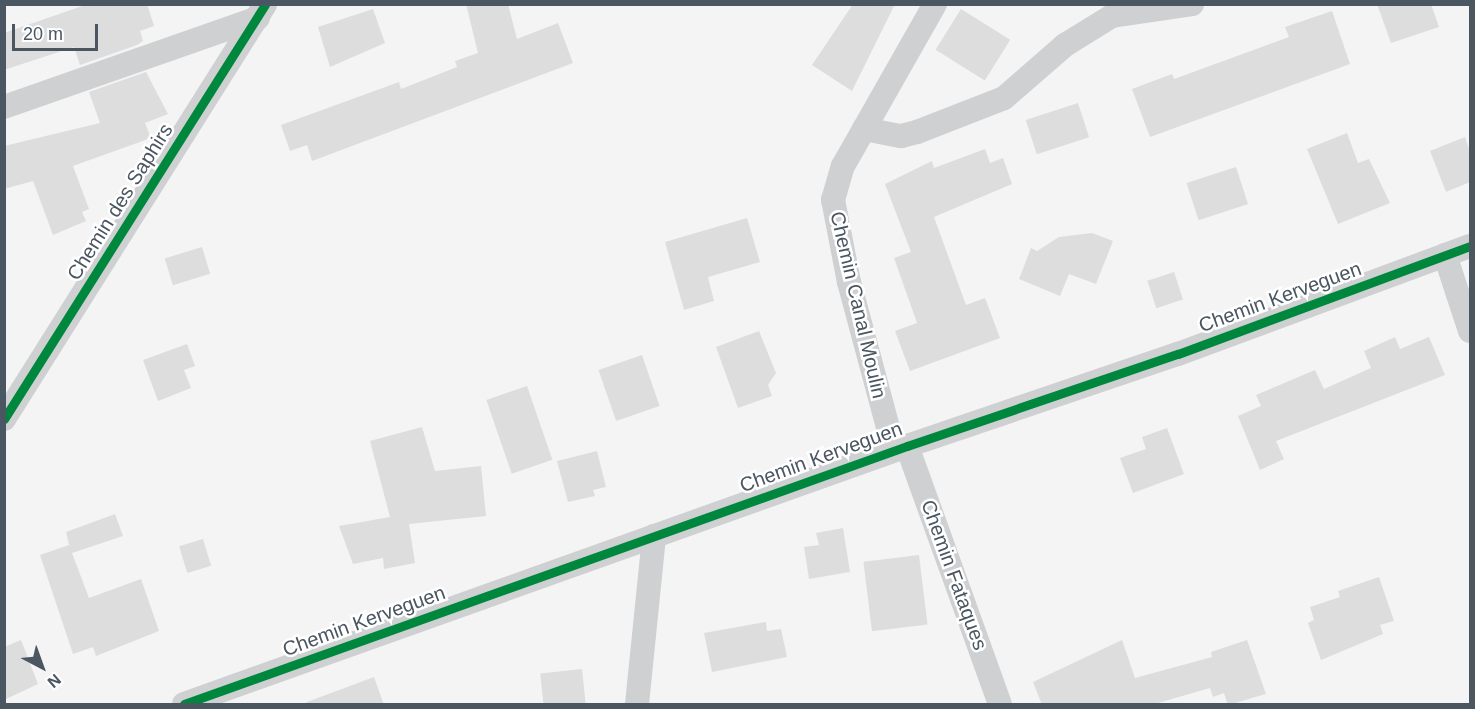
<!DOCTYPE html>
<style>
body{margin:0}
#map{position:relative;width:1475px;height:709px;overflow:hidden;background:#f4f4f4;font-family:Helvetica,sans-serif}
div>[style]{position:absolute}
.building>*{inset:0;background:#ddddde;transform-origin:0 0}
.minor>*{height:24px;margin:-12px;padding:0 12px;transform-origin:12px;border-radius:12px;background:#ced0d2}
.cycleway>*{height:9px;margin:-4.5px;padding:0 4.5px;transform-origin:4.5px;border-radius:4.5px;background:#00873e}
span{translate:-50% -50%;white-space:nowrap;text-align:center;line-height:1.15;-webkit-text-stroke:5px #fff;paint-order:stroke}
.street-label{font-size:20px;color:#4a5661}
.frame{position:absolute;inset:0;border:6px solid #4a5661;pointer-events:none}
.north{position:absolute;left:12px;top:637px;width:60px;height:60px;-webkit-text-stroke:4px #fff;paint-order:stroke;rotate:139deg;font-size:16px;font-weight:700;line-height:24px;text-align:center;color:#4a5661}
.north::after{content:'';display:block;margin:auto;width:21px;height:27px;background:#4a5661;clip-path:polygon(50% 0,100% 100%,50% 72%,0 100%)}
.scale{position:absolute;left:12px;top:24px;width:86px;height:27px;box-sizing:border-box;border:3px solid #4a5661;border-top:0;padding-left:8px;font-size:18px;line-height:21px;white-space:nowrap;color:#4a5661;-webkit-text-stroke:4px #fff;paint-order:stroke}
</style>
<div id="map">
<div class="building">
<div style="clip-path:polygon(88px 4px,147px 4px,154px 26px,140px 31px,143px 41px,137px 45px,80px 65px,74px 47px,4px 70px,4px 33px)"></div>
<div style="clip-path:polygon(466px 4px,508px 4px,517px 39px,558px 23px,573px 63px,312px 161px,307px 145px,290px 151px,281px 125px,399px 82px,401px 89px,457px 67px,455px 61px,478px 53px)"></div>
<div style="clip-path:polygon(853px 4px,895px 4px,852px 91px,812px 65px)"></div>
<div style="clip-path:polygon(1377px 4px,1431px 4px,1439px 27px,1391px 43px)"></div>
<div style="clip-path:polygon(373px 9px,385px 43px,330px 67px,318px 27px)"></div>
<div style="left:961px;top:9px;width:58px;height:48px;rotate:32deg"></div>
<div style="clip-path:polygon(1332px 11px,1350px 64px,1150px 137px,1132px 89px,1172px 74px,1174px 79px,1289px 37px,1285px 27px)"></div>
<div style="clip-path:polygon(146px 72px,168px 114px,145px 123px,151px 138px,73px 166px,89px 209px,82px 212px,86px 221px,53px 235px,33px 181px,4px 189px,4px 146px,100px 123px,89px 92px)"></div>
<div style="left:1078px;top:103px;width:36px;height:55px;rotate:72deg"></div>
<div style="clip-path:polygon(1347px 133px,1358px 163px,1369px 159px,1390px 203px,1338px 224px,1307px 149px)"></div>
<div style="clip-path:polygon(1465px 137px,1470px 152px,1470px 182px,1446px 192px,1430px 151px)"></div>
<div style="clip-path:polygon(985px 149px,990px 163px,1003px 158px,1012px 184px,934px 217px,966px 305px,985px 298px,1000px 338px,910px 371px,895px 331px,917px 323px,894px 258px,911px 252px,885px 184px,932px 161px,934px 168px)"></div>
<div style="left:1236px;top:167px;width:39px;height:52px;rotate:72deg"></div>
<div style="clip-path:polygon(747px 218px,760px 262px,708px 277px,714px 301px,684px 310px,665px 242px)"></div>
<div style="clip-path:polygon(1092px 233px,1113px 241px,1096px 284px,1069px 274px,1060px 296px,1019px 279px,1031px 248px,1037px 251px,1059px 237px)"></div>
<div style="left:202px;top:247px;width:28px;height:39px;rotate:73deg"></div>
<div style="left:1174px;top:272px;width:29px;height:28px;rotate:72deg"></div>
<div style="clip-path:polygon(759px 331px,776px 373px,768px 385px,772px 396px,738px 408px,716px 347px)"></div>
<div style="clip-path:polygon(1395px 337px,1400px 349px,1429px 337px,1445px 375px,1276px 441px,1284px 459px,1260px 470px,1238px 416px,1261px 406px,1256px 395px,1315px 370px,1324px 389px,1371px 368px,1364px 351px)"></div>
<div style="clip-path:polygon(187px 344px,195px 366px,184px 370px,191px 388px,158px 401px,143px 360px)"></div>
<div style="left:642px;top:355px;width:54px;height:46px;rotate:71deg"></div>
<div style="left:527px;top:386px;width:78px;height:43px;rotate:71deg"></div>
<div style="clip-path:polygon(422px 427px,435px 471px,481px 466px,486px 516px,409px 524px,415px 563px,384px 569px,383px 558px,353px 564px,339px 526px,390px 517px,370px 441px)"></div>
<div style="clip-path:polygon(1167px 428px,1184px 474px,1133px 493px,1120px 458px,1146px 449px,1142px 437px)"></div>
<div style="clip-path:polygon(597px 451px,606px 487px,593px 490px,595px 496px,568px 502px,557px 461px)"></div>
<div style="clip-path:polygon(115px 514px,123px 536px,72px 553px,89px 598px,141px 579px,159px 631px,96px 656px,93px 647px,73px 654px,40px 555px,69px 545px,66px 532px)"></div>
<div style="clip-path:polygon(843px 528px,850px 572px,809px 579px,804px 547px,819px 545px,816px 533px)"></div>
<div style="left:203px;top:539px;width:28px;height:25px;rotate:73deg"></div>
<div style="left:919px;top:555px;width:70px;height:56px;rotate:83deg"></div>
<div style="clip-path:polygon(1379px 577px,1394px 621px,1380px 625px,1383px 634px,1321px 660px,1308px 623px,1314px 620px,1310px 607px,1340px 597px,1338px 591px)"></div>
<div style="clip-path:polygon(766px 622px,767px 631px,781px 629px,787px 657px,712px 672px,704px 633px)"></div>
<div style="clip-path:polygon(21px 640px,38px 684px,4px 700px,4px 647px)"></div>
<div style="clip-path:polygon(1122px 640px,1135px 678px,1212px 657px,1211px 652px,1247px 640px,1266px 694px,1228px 705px,1224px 693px,1213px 697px,1210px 688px,1151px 705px,1042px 705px,1033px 682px)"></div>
<div style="left:582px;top:669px;width:36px;height:42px;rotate:84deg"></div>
<div style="clip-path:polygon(374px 677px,384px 705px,307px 705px,307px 702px)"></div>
</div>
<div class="minor">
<div style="left:4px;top:107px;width:269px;rotate:-19.3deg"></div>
<div style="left:864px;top:129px;width:38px;rotate:11deg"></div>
<div style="left:901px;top:136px;width:16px;rotate:-14deg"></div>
<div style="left:917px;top:132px;width:93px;rotate:-21.3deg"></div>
<div style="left:1004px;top:98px;width:81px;rotate:-41deg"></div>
<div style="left:1065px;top:45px;width:55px;rotate:-31.7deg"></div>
<div style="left:1112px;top:16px;width:81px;rotate:-8.5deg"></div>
<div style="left:1445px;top:255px;width:80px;rotate:71.8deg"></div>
<div style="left:4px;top:419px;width:490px;rotate:-57.8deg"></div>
<div style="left:907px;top:446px;width:274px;rotate:70.2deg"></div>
<div style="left:894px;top:450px;width:174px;rotate:-105deg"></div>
<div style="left:849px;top:282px;width:84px;rotate:-101deg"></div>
<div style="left:833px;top:200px;width:35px;rotate:-74deg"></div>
<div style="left:843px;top:166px;width:186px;rotate:-60.4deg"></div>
<div style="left:184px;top:704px;width:768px;rotate:-19.64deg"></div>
<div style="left:907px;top:446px;width:286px;rotate:-18.8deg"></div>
<div style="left:1178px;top:354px;width:311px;rotate:-20.3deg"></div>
<div style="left:637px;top:704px;width:169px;rotate:-84.2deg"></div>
</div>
<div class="cycleway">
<div style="left:4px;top:419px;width:490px;rotate:-57.8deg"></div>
<div style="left:184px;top:704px;width:768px;rotate:-19.64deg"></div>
<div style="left:907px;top:446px;width:286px;rotate:-18.8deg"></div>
<div style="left:1178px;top:354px;width:311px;rotate:-20.3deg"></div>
</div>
<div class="street-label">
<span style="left:120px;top:202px;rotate:-58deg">Chemin des Saphirs</span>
<span style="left:1280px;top:297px;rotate:-20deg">Chemin Kerveguen</span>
<span style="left:858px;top:305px;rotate:77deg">Chemin Canal Moulin</span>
<span style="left:821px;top:457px;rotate:-20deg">Chemin Kerveguen</span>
<span style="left:954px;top:575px;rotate:70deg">Chemin Fataques</span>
<span style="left:364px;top:621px;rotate:-20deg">Chemin Kerveguen</span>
</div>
<div class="frame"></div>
<div class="north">N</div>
<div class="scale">20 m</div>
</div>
